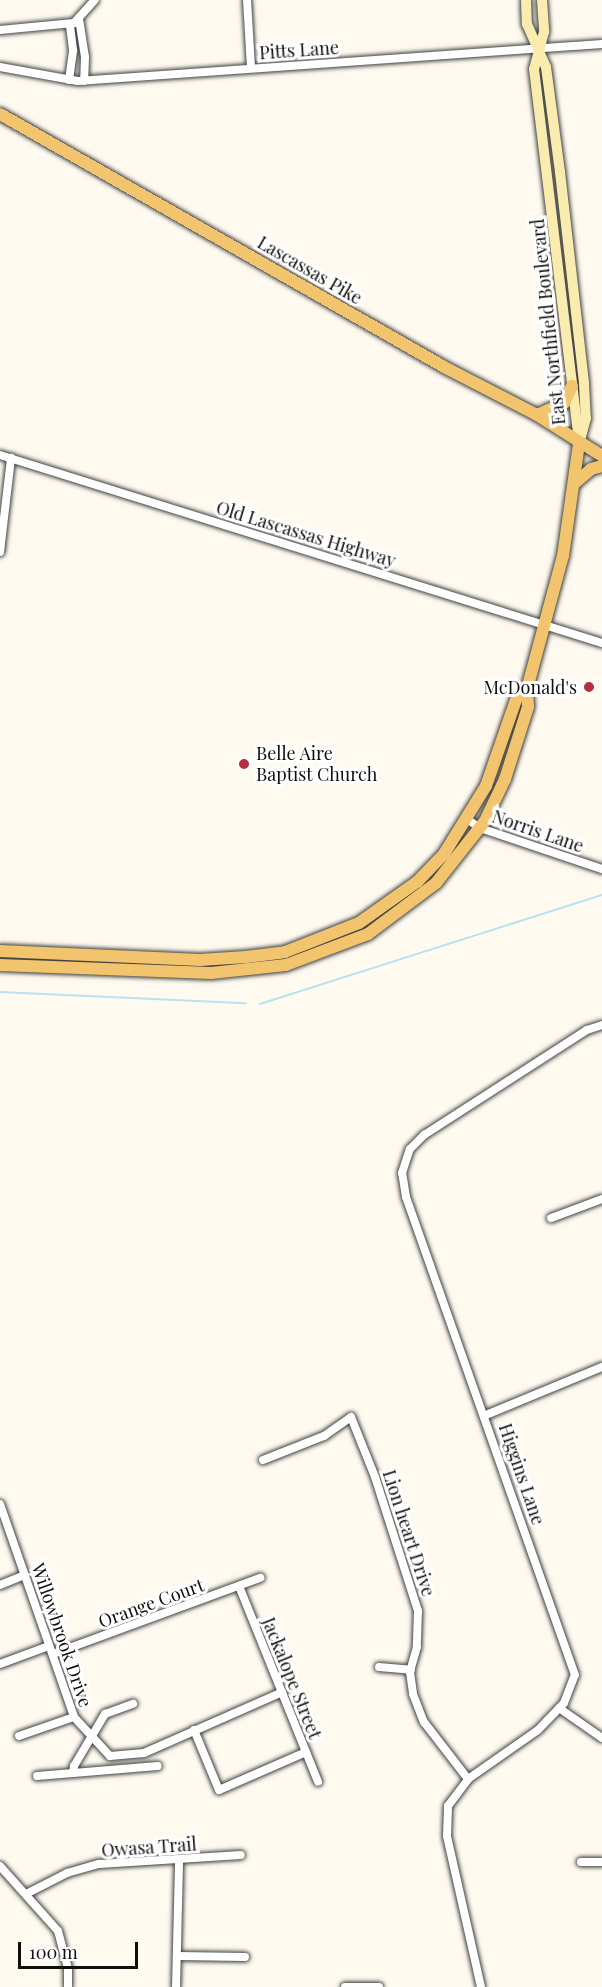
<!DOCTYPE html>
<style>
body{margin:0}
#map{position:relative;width:602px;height:1987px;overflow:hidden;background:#fefaf0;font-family:"Playfair Display",serif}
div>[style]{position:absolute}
.stream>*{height:2px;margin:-1px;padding:0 1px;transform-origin:1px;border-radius:1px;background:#b8e2f3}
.roads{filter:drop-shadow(0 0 2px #414141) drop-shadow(0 0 2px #414141)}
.street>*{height:8px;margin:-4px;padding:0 4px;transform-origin:4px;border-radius:4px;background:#fff}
.secondary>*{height:10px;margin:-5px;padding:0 5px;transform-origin:5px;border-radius:5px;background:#faebaf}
.primary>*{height:12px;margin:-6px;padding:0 6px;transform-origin:6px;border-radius:6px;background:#f1c46d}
.dots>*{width:16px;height:16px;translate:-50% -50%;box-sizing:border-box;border:3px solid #fff;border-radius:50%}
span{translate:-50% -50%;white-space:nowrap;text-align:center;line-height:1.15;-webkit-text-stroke:6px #fff;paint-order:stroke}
.street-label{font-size:18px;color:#0e0e0e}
.poi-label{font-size:18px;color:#0e0e0e}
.right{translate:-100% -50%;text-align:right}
.left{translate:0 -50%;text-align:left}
.scale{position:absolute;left:18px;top:1942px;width:120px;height:27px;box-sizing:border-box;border:3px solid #0e0e0e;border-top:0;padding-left:8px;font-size:18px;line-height:21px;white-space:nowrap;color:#0e0e0e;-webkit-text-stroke:4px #fff;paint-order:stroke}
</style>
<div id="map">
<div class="stream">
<div style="left:0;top:992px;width:246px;rotate:2.6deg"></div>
<div style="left:260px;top:1004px;width:359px;rotate:-17.7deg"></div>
</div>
<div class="roads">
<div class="street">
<div style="left:247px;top:0;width:68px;rotate:86.6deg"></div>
<div style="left:79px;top:19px;width:38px;rotate:81deg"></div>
<div style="left:85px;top:57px;width:24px;rotate:92deg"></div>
<div style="left:0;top:30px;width:74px;rotate:-5.4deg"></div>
<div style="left:74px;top:23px;width:31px;rotate:-48deg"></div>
<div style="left:0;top:67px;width:79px;rotate:10.2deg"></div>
<div style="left:78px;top:81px;width:525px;rotate:-4.04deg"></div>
<div style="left:69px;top:80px;width:30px;rotate:-82deg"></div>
<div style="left:73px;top:50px;width:26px;rotate:-97deg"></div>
<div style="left:0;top:455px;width:631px;rotate:17.34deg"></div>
<div style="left:0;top:552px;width:95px;rotate:-83.3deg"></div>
<div style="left:467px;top:819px;width:16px;rotate:35deg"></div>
<div style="left:480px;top:828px;width:129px;rotate:18.6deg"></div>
<div style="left:551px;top:1218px;width:54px;rotate:-20.4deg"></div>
<div style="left:486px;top:1415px;width:126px;rotate:-22.5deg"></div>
<div style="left:263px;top:1460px;width:66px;rotate:-21.5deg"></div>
<div style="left:324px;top:1436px;width:33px;rotate:-35deg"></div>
<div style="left:351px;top:1417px;width:65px;rotate:68.2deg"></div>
<div style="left:375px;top:1477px;width:141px;rotate:72.2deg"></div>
<div style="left:418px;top:1611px;width:36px;rotate:92deg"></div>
<div style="left:417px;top:1647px;width:26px;rotate:106deg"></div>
<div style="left:410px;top:1672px;width:22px;rotate:82deg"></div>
<div style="left:413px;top:1694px;width:30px;rotate:69deg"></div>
<div style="left:424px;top:1722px;width:72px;rotate:52.3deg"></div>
<div style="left:0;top:1504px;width:225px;rotate:70.8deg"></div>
<div style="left:74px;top:1717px;width:53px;rotate:47.3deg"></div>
<div style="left:110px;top:1756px;width:34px;rotate:-5deg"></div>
<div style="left:144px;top:1753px;width:151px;rotate:-23.8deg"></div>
<div style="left:0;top:1585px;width:27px;rotate:-22deg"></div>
<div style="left:239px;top:1586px;width:211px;rotate:68deg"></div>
<div style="left:53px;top:1654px;width:221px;rotate:-20.2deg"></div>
<div style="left:0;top:1664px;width:52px;rotate:-20.2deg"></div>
<div style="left:379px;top:1667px;width:32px;rotate:5deg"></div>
<div style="left:559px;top:1708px;width:52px;rotate:34.9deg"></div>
<div style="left:194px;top:1730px;width:65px;rotate:67.4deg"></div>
<div style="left:219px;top:1790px;width:95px;rotate:-23.6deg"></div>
<div style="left:19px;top:1736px;width:58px;rotate:-19.1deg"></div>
<div style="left:73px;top:1773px;width:7px;rotate:-82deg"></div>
<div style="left:74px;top:1766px;width:61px;rotate:-59.2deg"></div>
<div style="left:105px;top:1714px;width:30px;rotate:-20deg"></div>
<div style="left:37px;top:1776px;width:121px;rotate:-4.7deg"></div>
<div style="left:581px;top:1862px;width:21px"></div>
<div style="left:0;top:1866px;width:87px;rotate:48.3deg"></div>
<div style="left:58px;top:1931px;width:39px;rotate:75deg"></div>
<div style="left:68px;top:1969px;width:18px;rotate:90deg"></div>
<div style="left:28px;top:1893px;width:44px;rotate:-27.1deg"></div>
<div style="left:67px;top:1873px;width:33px;rotate:-16deg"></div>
<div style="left:99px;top:1864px;width:142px;rotate:-3.6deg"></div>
<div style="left:178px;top:1956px;width:67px;rotate:0.9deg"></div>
<div style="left:176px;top:1987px;width:126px;rotate:-88.6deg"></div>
<div style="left:345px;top:1987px;width:34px"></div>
<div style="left:481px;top:1987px;width:155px;rotate:-102.7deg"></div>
<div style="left:447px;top:1836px;width:30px;rotate:-88deg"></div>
<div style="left:448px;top:1806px;width:34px;rotate:-53deg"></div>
<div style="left:468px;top:1779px;width:85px;rotate:-35deg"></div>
<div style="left:538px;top:1730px;width:37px;rotate:-46deg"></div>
<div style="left:564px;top:1703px;width:30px;rotate:-69deg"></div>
<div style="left:575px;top:1675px;width:507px;rotate:-109.47deg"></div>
<div style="left:406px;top:1197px;width:24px;rotate:-99deg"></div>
<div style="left:402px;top:1173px;width:25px;rotate:-72deg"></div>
<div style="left:410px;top:1149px;width:20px;rotate:-45deg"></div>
<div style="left:424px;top:1135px;width:194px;rotate:-32.8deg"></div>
<div style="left:587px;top:1030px;width:16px;rotate:-18deg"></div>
</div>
<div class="secondary">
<div style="left:526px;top:0;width:24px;rotate:88deg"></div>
<div style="left:527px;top:24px;width:47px;rotate:66.2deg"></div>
<div style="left:546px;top:67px;width:106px;rotate:82.4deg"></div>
<div style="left:560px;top:172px;width:213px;rotate:83.5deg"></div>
<div style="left:584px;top:384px;width:34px;rotate:87deg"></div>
<div style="left:586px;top:418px;width:27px;rotate:105deg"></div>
<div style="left:542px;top:0;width:32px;rotate:86deg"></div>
<div style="left:544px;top:32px;width:38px;rotate:105deg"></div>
<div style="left:534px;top:69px;width:375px;rotate:83.1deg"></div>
</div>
<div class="primary">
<div style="left:0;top:114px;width:513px;rotate:29.66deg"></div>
<div style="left:446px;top:368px;width:102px;rotate:27.3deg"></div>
<div style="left:537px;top:415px;width:77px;rotate:32.2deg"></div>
<div style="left:537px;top:415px;width:30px;rotate:-24deg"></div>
<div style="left:564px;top:403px;width:19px;rotate:-65deg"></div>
<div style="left:575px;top:483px;width:21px;rotate:-41deg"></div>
<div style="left:591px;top:469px;width:11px;rotate:-15deg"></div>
<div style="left:0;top:951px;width:200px;rotate:2.6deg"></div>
<div style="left:200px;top:960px;width:46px;rotate:-3.7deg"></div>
<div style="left:246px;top:957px;width:39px;rotate:-7deg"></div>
<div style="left:285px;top:952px;width:79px;rotate:-21.4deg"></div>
<div style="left:359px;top:923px;width:71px;rotate:-35.3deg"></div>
<div style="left:417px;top:882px;width:39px;rotate:-46deg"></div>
<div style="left:444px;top:854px;width:80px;rotate:-58.3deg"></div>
<div style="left:486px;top:786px;width:94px;rotate:-70.8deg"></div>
<div style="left:517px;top:697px;width:13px;rotate:-39deg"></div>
<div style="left:0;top:965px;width:211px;rotate:2.2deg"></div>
<div style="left:211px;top:973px;width:75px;rotate:-6.1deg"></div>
<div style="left:286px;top:965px;width:88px;rotate:-20.7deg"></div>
<div style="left:368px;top:934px;width:85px;rotate:-36.9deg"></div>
<div style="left:436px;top:883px;width:79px;rotate:-51.7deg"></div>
<div style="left:485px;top:821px;width:47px;rotate:-64.5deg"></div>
<div style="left:505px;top:779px;width:76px;rotate:-72.3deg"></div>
<div style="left:528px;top:707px;width:18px;rotate:-93deg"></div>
<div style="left:527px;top:689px;width:138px;rotate:-74.9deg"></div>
<div style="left:563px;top:556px;width:113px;rotate:-81.9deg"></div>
</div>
</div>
<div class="dots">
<div style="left:589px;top:687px;background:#b72d41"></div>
<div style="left:244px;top:764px;background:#b72d41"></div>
</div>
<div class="street-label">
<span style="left:299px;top:50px;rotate:-4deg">Pitts Lane</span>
<span style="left:310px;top:270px;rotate:30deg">Lascassas Pike</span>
<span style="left:548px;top:322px;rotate:-96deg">East Northfield Boulevard</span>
<span style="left:306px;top:534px;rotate:17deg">Old Lascassas Highway</span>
<span style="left:538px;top:831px;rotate:19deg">Norris Lane</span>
<span style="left:522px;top:1474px;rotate:71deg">Higgins Lane</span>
<span style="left:409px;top:1533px;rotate:72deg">Lion heart Drive</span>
<span style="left:151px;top:1603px;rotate:-20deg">Orange Court</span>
<span style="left:62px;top:1635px;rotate:71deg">Willowbrook Drive</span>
<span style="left:292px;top:1678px;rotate:68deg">Jackalope Street</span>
<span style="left:149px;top:1847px;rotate:-4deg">Owasa Trail</span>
</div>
<div class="poi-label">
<span class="right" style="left:577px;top:687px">McDonald's</span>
<span class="left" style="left:256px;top:764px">Belle Aire<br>Baptist Church</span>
</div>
<div class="scale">100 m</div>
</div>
